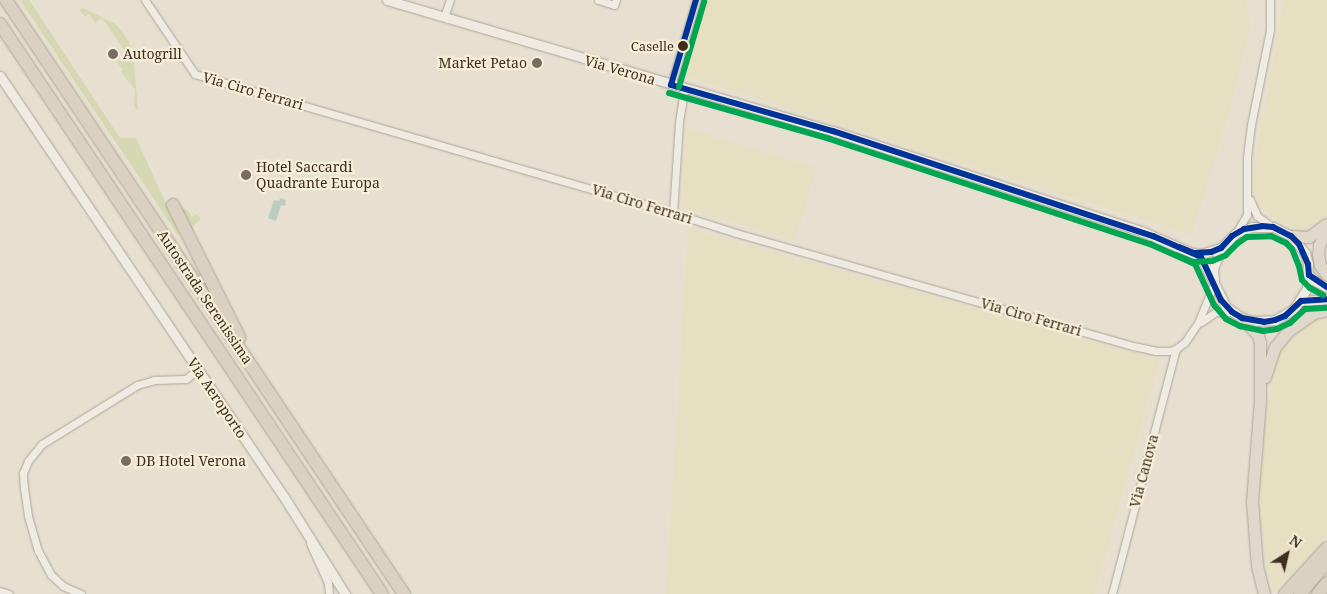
<!DOCTYPE html>
<style>
body{margin:0}
#map{position:relative;width:1327px;height:594px;overflow:hidden;background:#e7e0d1;font-family:"Noto Serif",serif}
div>[style]{position:absolute}
.farmland>*{inset:0;background:#e6dfc2}
.green>*{inset:0;background:#d6d7b3}
.water>*{inset:0;background:#bcccc2}
.roads{filter:drop-shadow(0 0 1px #ada599) drop-shadow(0 0 1px #ada599)}
.minor>*{height:7px;margin:-3.5px;padding:0 3.5px;transform-origin:3.5px;border-radius:3.5px;background:#efebe3}
.tertiary>*{height:9px;margin:-4.5px;padding:0 4.5px;transform-origin:4.5px;border-radius:4.5px;background:#efebe3}
.trunk>*{height:11px;margin:-5.5px;padding:0 5.5px;transform-origin:5.5px;border-radius:5.5px;background:#e0d9cb}
.motorway>*{height:12px;margin:-6px;padding:0 6px;transform-origin:6px;border-radius:6px;background:#dad1c2}
.bus-1>*{height:6px;margin:-3px;padding:0 3px;transform-origin:3px;border-radius:3px;background:#039}
.bus-2>*{height:6px;margin:-3px;padding:0 3px;transform-origin:3px;border-radius:3px;background:#00a651}
.dots>*{width:14px;height:14px;translate:-50% -50%;box-sizing:border-box;border:2px solid #f7eed8;border-radius:50%}
span{translate:-50% -50%;white-space:nowrap;text-align:center;line-height:1.15;-webkit-text-stroke:4.5px #f7eed8;paint-order:stroke}
.bus-label{font-size:13px;color:#3d2e20}
.right{translate:-100% -50%;text-align:right}
.poi-label{font-size:14px;color:#3d2e20}
.left{translate:0 -50%;text-align:left}
.street-label{font-size:14px;color:#3d2e20}
.north{position:absolute;left:1262px;top:529px;width:50px;height:50px;-webkit-text-stroke:4px #f7eed8;paint-order:stroke;rotate:35deg;font-size:14px;font-weight:700;line-height:20px;text-align:center;color:#3d2e20}
.north::after{content:'';display:block;margin:auto;width:18px;height:22px;background:#3d2e20;clip-path:polygon(50% 0,100% 100%,50% 72%,0 100%)}
</style>
<div id="map">
<div class="farmland">
<div style="clip-path:polygon(705px 0,1246px 0,1251px 27px,1228px 116px,1192px 235px,685px 76px,682px 72px)"></div>
<div style="clip-path:polygon(1284px 0,1327px 0,1327px 216px,1312px 231px,1303px 232px,1270px 216px,1256px 205px,1252px 186px,1253px 171px)"></div>
<div style="clip-path:polygon(686px 128px,817px 168px,795px 241px,681px 207px)"></div>
<div style="clip-path:polygon(688px 228px,1159px 360px,1095px 594px,666px 594px)"></div>
<div style="clip-path:polygon(1327px 316px,1327px 536px,1314px 552px,1274px 591px,1266px 566px,1260px 509px,1263px 430px,1274px 366px,1282px 347px,1293px 334px,1316px 319px)"></div>
</div>
<div class="green">
<div style="clip-path:polygon(20px 0,29px 0,120px 138px,136px 138px,180px 234px,178px 235px)"></div>
<div style="clip-path:polygon(83px 8px,117px 25px,129px 42px,133px 53px,138px 110px,134px 106px,135px 90px,121px 72px,123px 70px,117px 62px,127px 54px,102px 18px,95px 23px,89px 14px,85px 17px,79px 9px)"></div>
<div style="clip-path:polygon(175px 204px,188px 211px,192px 217px,197px 214px,201px 219px,194px 225px,192px 232px)"></div>
</div>
<div class="water">
<div style="clip-path:polygon(280px 198px,286px 200px,285px 206px,281px 205px,276px 221px,268px 218px,274px 200px,279px 201px)"></div>
</div>
<div class="roads">
<div class="minor">
<div style="left:145px;top:0;width:89px;rotate:56deg"></div>
<div style="left:195px;top:74px;width:498px;rotate:16.2deg"></div>
<div style="left:673px;top:213px;width:66px;rotate:17.6deg"></div>
<div style="left:736px;top:233px;width:413px;rotate:15.9deg"></div>
<div style="left:1133px;top:346px;width:24px;rotate:12deg"></div>
<div style="left:1156px;top:351px;width:13px"></div>
<div style="left:1169px;top:351px;width:7px;rotate:-16deg"></div>
<div style="left:1176px;top:349px;width:11px;rotate:-38deg"></div>
<div style="left:1185px;top:342px;width:23px;rotate:-56deg"></div>
<div style="left:1198px;top:323px;width:42px;rotate:-67.7deg"></div>
<div style="left:598px;top:0;width:17px;rotate:17deg"></div>
<div style="left:614px;top:5px;width:5px;rotate:-68deg"></div>
<div style="left:444px;top:17px;width:18px;rotate:-71deg"></div>
<div style="left:671px;top:85px;width:89px;rotate:-73.6deg"></div>
<div style="left:1250px;top:200px;width:17px;rotate:66deg"></div>
<div style="left:1257px;top:216px;width:19px;rotate:36deg"></div>
<div style="left:673px;top:213px;width:91px;rotate:-86.2deg"></div>
<div style="left:679px;top:122px;width:33px;rotate:-81deg"></div>
<div style="left:1236px;top:233px;width:21px;rotate:-59deg"></div>
<div style="left:1247px;top:215px;width:58px;rotate:-90deg"></div>
<div style="left:1247px;top:157px;width:32px;rotate:-83deg"></div>
<div style="left:1251px;top:125px;width:97px;rotate:-78.7deg"></div>
<div style="left:1270px;top:30px;width:30px;rotate:-90deg"></div>
<div style="left:1201px;top:322px;width:18px;rotate:-34deg"></div>
<div style="left:1216px;top:312px;width:16px"></div>
<div style="left:310px;top:543px;width:44px;rotate:65.8deg"></div>
<div style="left:328px;top:583px;width:11px;rotate:85deg"></div>
<div style="left:0;top:591px;width:9px;rotate:18deg"></div>
<div style="left:81px;top:594px;width:20px;rotate:-156deg"></div>
<div style="left:63px;top:586px;width:16px;rotate:-137deg"></div>
<div style="left:51px;top:575px;width:27px;rotate:-118deg"></div>
<div style="left:38px;top:551px;width:36px;rotate:-106deg"></div>
<div style="left:28px;top:516px;width:27px;rotate:-98deg"></div>
<div style="left:24px;top:489px;width:16px;rotate:-94deg"></div>
<div style="left:23px;top:473px;width:13px;rotate:-67deg"></div>
<div style="left:28px;top:461px;width:22px;rotate:-51deg"></div>
<div style="left:42px;top:444px;width:112px;rotate:-31.8deg"></div>
<div style="left:137px;top:385px;width:18px;rotate:-16deg"></div>
<div style="left:154px;top:380px;width:32px;rotate:-2deg"></div>
<div style="left:186px;top:379px;width:16px;rotate:-40deg"></div>
<div style="left:1112px;top:594px;width:253px;rotate:-75.4deg"></div>
</div>
<div class="tertiary">
<div style="left:387px;top:0;width:465px;rotate:16.4deg"></div>
<div style="left:833px;top:131px;width:324px;rotate:18deg"></div>
<div style="left:1141px;top:231px;width:65px;rotate:23.4deg"></div>
<div style="left:1201px;top:257px;width:56px;rotate:63.4deg"></div>
<div style="left:1226px;top:307px;width:19px;rotate:35deg"></div>
<div style="left:1242px;top:318px;width:10px;rotate:17deg"></div>
<div style="left:1252px;top:321px;width:23px;rotate:-2deg"></div>
<div style="left:1275px;top:320px;width:22px;rotate:-30deg"></div>
<div style="left:1294px;top:309px;width:25px;rotate:-58deg"></div>
<div style="left:1307px;top:288px;width:24px;rotate:-88deg"></div>
<div style="left:1308px;top:264px;width:11px;rotate:-105deg"></div>
<div style="left:1305px;top:253px;width:22px;rotate:-129deg"></div>
<div style="left:1291px;top:236px;width:20px;rotate:-153deg"></div>
<div style="left:1273px;top:227px;width:21px;rotate:180deg"></div>
<div style="left:1252px;top:227px;width:17px;rotate:159deg"></div>
<div style="left:1236px;top:233px;width:21px;rotate:135deg"></div>
<div style="left:1221px;top:248px;width:22px;rotate:111deg"></div>
<div style="left:1213px;top:269px;width:12px;rotate:85deg"></div>
<div style="left:0;top:76px;width:508px;rotate:56deg"></div>
<div style="left:284px;top:497px;width:115px;rotate:57.8deg"></div>
<div style="left:1194px;top:253px;width:7px;rotate:8deg"></div>
<div style="left:1201px;top:254px;width:21px;rotate:-17deg"></div>
<div style="left:1309px;top:275px;width:8px;rotate:45deg"></div>
<div style="left:1315px;top:281px;width:13px;rotate:27deg"></div>
<div style="left:1301px;top:301px;width:26px;rotate:-4deg"></div>
</div>
<div class="trunk">
<div style="left:1327px;top:230px;width:17px;rotate:118deg"></div>
<div style="left:1319px;top:245px;width:9px;rotate:96deg"></div>
<div style="left:1318px;top:254px;width:11px;rotate:80deg"></div>
<div style="left:1320px;top:265px;width:12px;rotate:55deg"></div>
<div style="left:1291px;top:236px;width:18px;rotate:3deg"></div>
<div style="left:1309px;top:237px;width:21px;rotate:-37deg"></div>
<div style="left:1242px;top:318px;width:23px;rotate:47deg"></div>
<div style="left:1258px;top:335px;width:8px;rotate:76deg"></div>
<div style="left:1260px;top:343px;width:57px;rotate:90deg"></div>
<div style="left:1260px;top:400px;width:101px;rotate:94.5deg"></div>
<div style="left:1252px;top:501px;width:65px;rotate:85.6deg"></div>
<div style="left:1257px;top:566px;width:29px;rotate:76deg"></div>
<div style="left:1265px;top:377px;width:32px;rotate:-72deg"></div>
<div style="left:1275px;top:347px;width:21px;rotate:-51deg"></div>
<div style="left:1288px;top:331px;width:32px;rotate:-35deg"></div>
<div style="left:1314px;top:313px;width:13px;rotate:-13deg"></div>
</div>
<div class="motorway">
<div style="left:6px;top:0;width:715px;rotate:56.18deg"></div>
<div style="left:0;top:24px;width:686px;rotate:56.17deg"></div>
<div style="left:173px;top:205px;width:148px;rotate:63.4deg"></div>
<div style="left:1285px;top:594px;width:62px;rotate:-47.6deg"></div>
<div style="left:1300px;top:594px;width:42px;rotate:-49.8deg"></div>
<div style="left:1318px;top:594px;width:14px;rotate:-51deg"></div>
</div>
</div>
<div class="bus-1">
<div style="left:671px;top:85px;width:168px;rotate:15.9deg"></div>
<div style="left:833px;top:131px;width:337px;rotate:18.2deg"></div>
<div style="left:1153px;top:236px;width:52px;rotate:23.6deg"></div>
<div style="left:1201px;top:257px;width:47px;rotate:65.1deg"></div>
<div style="left:1221px;top:300px;width:16px;rotate:47deg"></div>
<div style="left:1232px;top:312px;width:12px;rotate:31deg"></div>
<div style="left:1242px;top:318px;width:22px;rotate:10deg"></div>
<div style="left:1264px;top:322px;width:11px;rotate:-10deg"></div>
<div style="left:1275px;top:320px;width:11px;rotate:-22deg"></div>
<div style="left:1285px;top:316px;width:22px;rotate:-43deg"></div>
<div style="left:1301px;top:301px;width:26px;rotate:-4deg"></div>
<div style="left:671px;top:85px;width:89px;rotate:-73.6deg"></div>
<div style="left:1179px;top:247px;width:16px;rotate:22deg"></div>
<div style="left:1194px;top:253px;width:17px;rotate:-3deg"></div>
<div style="left:1211px;top:252px;width:11px;rotate:-22deg"></div>
<div style="left:1221px;top:248px;width:16px;rotate:-47deg"></div>
<div style="left:1232px;top:236px;width:14px;rotate:-30deg"></div>
<div style="left:1244px;top:229px;width:18px;rotate:-9deg"></div>
<div style="left:1262px;top:226px;width:11px;rotate:5deg"></div>
<div style="left:1273px;top:227px;width:20px;rotate:27deg"></div>
<div style="left:1291px;top:236px;width:11px;rotate:45deg"></div>
<div style="left:1299px;top:244px;width:22px;rotate:66deg"></div>
<div style="left:1308px;top:264px;width:11px;rotate:85deg"></div>
<div style="left:1309px;top:275px;width:22px;rotate:34deg"></div>
</div>
<div class="bus-2">
<div style="left:679px;top:87px;width:89px;rotate:-73.6deg"></div>
<div style="left:669px;top:93px;width:167px;rotate:15.9deg"></div>
<div style="left:830px;top:139px;width:337px;rotate:18.2deg"></div>
<div style="left:1150px;top:244px;width:49px;rotate:24deg"></div>
<div style="left:1195px;top:264px;width:45px;rotate:65.1deg"></div>
<div style="left:1214px;top:305px;width:18px;rotate:49deg"></div>
<div style="left:1226px;top:319px;width:16px;rotate:27deg"></div>
<div style="left:1240px;top:326px;width:24px;rotate:12deg"></div>
<div style="left:1263px;top:331px;width:14px;rotate:-8deg"></div>
<div style="left:1277px;top:329px;width:14px;rotate:-25deg"></div>
<div style="left:1290px;top:323px;width:21px;rotate:-43deg"></div>
<div style="left:1305px;top:309px;width:22px;rotate:-3deg"></div>
<div style="left:1176px;top:255px;width:18px;rotate:22deg"></div>
<div style="left:1193px;top:262px;width:19px;rotate:-3deg"></div>
<div style="left:1212px;top:261px;width:15px;rotate:-23deg"></div>
<div style="left:1226px;top:255px;width:17px;rotate:-45deg"></div>
<div style="left:1238px;top:243px;width:11px;rotate:-34deg"></div>
<div style="left:1247px;top:237px;width:24px;rotate:-2deg"></div>
<div style="left:1271px;top:236px;width:17px;rotate:25deg"></div>
<div style="left:1286px;top:243px;width:8px;rotate:45deg"></div>
<div style="left:1292px;top:249px;width:18px;rotate:68deg"></div>
<div style="left:1299px;top:266px;width:14px;rotate:78deg"></div>
<div style="left:1302px;top:280px;width:11px;rotate:45deg"></div>
<div style="left:1310px;top:288px;width:15px;rotate:28deg"></div>
</div>
<div class="dots">
<div style="left:683px;top:46px;background:#3d2e20"></div>
<div style="left:113px;top:54px;background:#786c5e"></div>
<div style="left:537px;top:63px;background:#786c5e"></div>
<div style="left:246px;top:175px;background:#786c5e"></div>
<div style="left:126px;top:461px;background:#786c5e"></div>
</div>
<div class="bus-label">
<span class="right" style="left:674px;top:46px">Caselle</span>
</div>
<div class="poi-label">
<span class="left" style="left:123px;top:54px">Autogrill</span>
<span class="right" style="left:527px;top:63px">Market Petao</span>
<span class="left" style="left:256px;top:175px">Hotel Saccardi<br>Quadrante Europa</span>
<span class="left" style="left:136px;top:461px">DB Hotel Verona</span>
</div>
<div class="street-label">
<span style="left:620px;top:70px;rotate:16deg">Via Verona</span>
<span style="left:253px;top:91px;rotate:16deg">Via Ciro Ferrari</span>
<span style="left:642px;top:204px;rotate:17deg">Via Ciro Ferrari</span>
<span style="left:205px;top:297px;rotate:56deg">Autostrada Serenissima</span>
<span style="left:1031px;top:317px;rotate:16deg">Via Ciro Ferrari</span>
<span style="left:217px;top:398px;rotate:56deg">Via Aeroporto</span>
<span style="left:1144px;top:471px;rotate:-75deg">Via Canova</span>
</div>
<div class="north">N</div>
</div>
